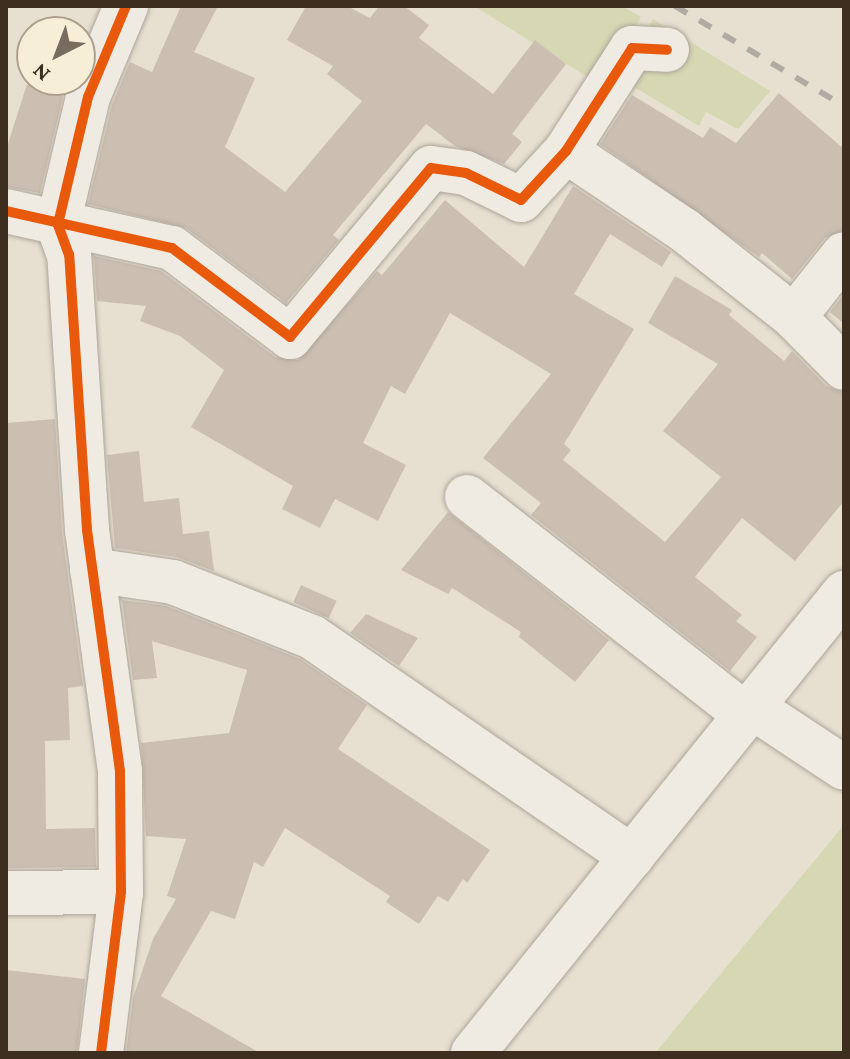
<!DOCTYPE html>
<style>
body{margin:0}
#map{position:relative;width:850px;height:1059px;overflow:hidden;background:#e7e0d1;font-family:"Crimson Pro",serif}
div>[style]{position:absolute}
.green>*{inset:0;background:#d6d7b3}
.building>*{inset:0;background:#cbbfb2;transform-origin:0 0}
.roads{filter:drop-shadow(0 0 2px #ada599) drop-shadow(0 0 2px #ada599)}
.minor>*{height:44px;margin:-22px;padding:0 22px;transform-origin:22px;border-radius:22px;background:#efebe3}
.rail>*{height:6px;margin-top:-3px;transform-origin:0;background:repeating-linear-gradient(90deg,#afaaa2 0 14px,transparent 0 28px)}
.cycleway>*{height:10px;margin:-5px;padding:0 5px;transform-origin:5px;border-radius:5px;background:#e8590c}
span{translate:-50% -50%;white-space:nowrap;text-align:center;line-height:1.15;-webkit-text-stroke:8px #f7eed8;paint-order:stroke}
.frame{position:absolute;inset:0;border:8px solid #3d2e20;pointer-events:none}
.north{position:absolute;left:16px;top:16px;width:80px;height:80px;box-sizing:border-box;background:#f7eed8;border:2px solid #ada18e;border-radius:50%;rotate:222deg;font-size:22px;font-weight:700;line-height:32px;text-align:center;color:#3d2e20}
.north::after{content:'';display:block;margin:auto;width:28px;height:36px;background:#786c5e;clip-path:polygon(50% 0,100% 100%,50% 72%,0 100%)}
</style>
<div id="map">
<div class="green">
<div style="clip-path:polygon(474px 6px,622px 6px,641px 17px,600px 85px)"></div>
<div style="clip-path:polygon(653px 19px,770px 91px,738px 129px,706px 112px,699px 126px,621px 79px)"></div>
<div style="clip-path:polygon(844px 825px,844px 1053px,655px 1053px)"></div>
</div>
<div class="building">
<div style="clip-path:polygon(181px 6px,218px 6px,194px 52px,255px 78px,225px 147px,285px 192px,362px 101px,327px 74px,333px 66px,287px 40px,306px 6px,347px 6px,370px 18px,379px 6px,404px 6px,429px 25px,419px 38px,493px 94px,535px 40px,566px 64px,512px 134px,522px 142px,504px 164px,455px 146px,426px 124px,333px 235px,339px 240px,286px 303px,186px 228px,88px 204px,112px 105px,130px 62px,152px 72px)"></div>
<div style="clip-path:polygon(27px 84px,63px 96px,40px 193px,6px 187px,6px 150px)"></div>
<div style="clip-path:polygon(779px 93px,844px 149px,844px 230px,825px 238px,792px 279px,762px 253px,759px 257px,600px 144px,632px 95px,703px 138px,710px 127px,736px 143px)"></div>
<div style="clip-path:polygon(573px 186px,671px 252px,662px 267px,610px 234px,574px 294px,634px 329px,564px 444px,571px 450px,563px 460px,665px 542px,721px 477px,663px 431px,718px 364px,648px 323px,675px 276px,732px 310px,729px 315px,784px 361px,792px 351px,826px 386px,844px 392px,844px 501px,795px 561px,742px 518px,695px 577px,742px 615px,736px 621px,757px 637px,730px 671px,531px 515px,541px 503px,483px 458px,551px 374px,450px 313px,405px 394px,391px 386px,363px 443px,406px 465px,378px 521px,335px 499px,320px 528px,282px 509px,293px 486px,191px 427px,224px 370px,180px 336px,140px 321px,146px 306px,97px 301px,94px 256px,161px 271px,275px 357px,298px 360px,377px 271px,382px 275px,445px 200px,524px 267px)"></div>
<div style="clip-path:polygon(844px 294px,844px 324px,830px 312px)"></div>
<div style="clip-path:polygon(55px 419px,62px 533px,83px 686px,68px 688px,70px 740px,45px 741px,46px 829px,95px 828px,96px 867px,6px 868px,6px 423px)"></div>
<div style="clip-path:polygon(139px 451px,144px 502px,179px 498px,183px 534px,209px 531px,214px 571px,177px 557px,115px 548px,107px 455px)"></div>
<div style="clip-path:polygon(448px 512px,609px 640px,575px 682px,519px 637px,521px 632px,452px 588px,448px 594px,401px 570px)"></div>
<div style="left:301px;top:585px;width:39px;height:19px;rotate:24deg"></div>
<div style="clip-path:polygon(122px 600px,166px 606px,300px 659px,367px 705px,338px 749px,490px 850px,467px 883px,463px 879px,448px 902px,438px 896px,419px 924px,386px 902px,390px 896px,285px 828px,263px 867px,254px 862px,235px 919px,211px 911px,161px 996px,260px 1053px,126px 1053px,133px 998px,153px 939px,176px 899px,167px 896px,186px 839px,146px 836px,141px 743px,229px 733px,247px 670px,152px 641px,157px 678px,133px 680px)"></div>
<div style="clip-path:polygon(366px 614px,418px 638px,399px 666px,350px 633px)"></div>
<div style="clip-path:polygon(6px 970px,85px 979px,77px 1053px,6px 1053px)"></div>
</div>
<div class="roads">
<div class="minor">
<div style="left:566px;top:151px;width:142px;rotate:33.8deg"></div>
<div style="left:684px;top:230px;width:140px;rotate:38.3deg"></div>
<div style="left:794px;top:317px;width:71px;rotate:45.6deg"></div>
<div style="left:6px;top:211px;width:170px;rotate:12.6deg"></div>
<div style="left:172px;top:248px;width:148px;rotate:37deg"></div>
<div style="left:290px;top:337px;width:220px;rotate:-50.2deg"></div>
<div style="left:431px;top:168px;width:35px;rotate:8deg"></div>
<div style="left:466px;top:173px;width:61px;rotate:26.1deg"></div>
<div style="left:521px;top:200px;width:67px;rotate:-47.4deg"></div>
<div style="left:566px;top:151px;width:122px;rotate:-57.3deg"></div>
<div style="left:632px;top:48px;width:35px;rotate:3deg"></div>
<div style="left:794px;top:317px;width:80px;rotate:-51.6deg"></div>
<div style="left:467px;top:497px;width:354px;rotate:38deg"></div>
<div style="left:92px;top:570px;width:82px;rotate:8.4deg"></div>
<div style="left:173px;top:582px;width:149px;rotate:21.6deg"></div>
<div style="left:312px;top:637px;width:388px;rotate:34.5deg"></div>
<div style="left:752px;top:707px;width:110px;rotate:33.5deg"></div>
<div style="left:6px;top:893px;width:115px;rotate:-0.5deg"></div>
<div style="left:101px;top:1053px;width:162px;rotate:-82.9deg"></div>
<div style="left:121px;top:892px;width:121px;rotate:-90.5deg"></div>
<div style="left:120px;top:771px;width:243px;rotate:-97.8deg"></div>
<div style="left:87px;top:530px;width:276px;rotate:-93.7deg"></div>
<div style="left:69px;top:255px;width:33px;rotate:-110deg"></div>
<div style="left:58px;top:224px;width:130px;rotate:-76.7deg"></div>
<div style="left:88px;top:97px;width:99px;rotate:-67.3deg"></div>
<div style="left:473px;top:1053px;width:591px;rotate:-51.11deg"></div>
</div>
</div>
<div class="rail">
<div style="left:675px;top:6px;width:196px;rotate:30.6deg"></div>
</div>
<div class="cycleway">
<div style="left:6px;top:211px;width:170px;rotate:12.6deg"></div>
<div style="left:172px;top:248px;width:148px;rotate:37deg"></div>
<div style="left:290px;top:337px;width:220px;rotate:-50.2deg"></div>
<div style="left:431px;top:168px;width:35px;rotate:8deg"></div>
<div style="left:466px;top:173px;width:61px;rotate:26.1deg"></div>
<div style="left:521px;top:200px;width:67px;rotate:-47.4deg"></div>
<div style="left:566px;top:151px;width:122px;rotate:-57.3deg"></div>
<div style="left:632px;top:48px;width:35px;rotate:3deg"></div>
<div style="left:101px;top:1053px;width:162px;rotate:-82.9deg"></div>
<div style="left:121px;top:892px;width:121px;rotate:-90.5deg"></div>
<div style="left:120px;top:771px;width:243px;rotate:-97.8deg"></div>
<div style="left:87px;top:530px;width:276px;rotate:-93.7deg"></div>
<div style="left:69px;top:255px;width:33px;rotate:-110deg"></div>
<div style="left:58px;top:224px;width:130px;rotate:-76.7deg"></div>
<div style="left:88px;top:97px;width:99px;rotate:-67.3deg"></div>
</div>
<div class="frame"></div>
<div class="north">N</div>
</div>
